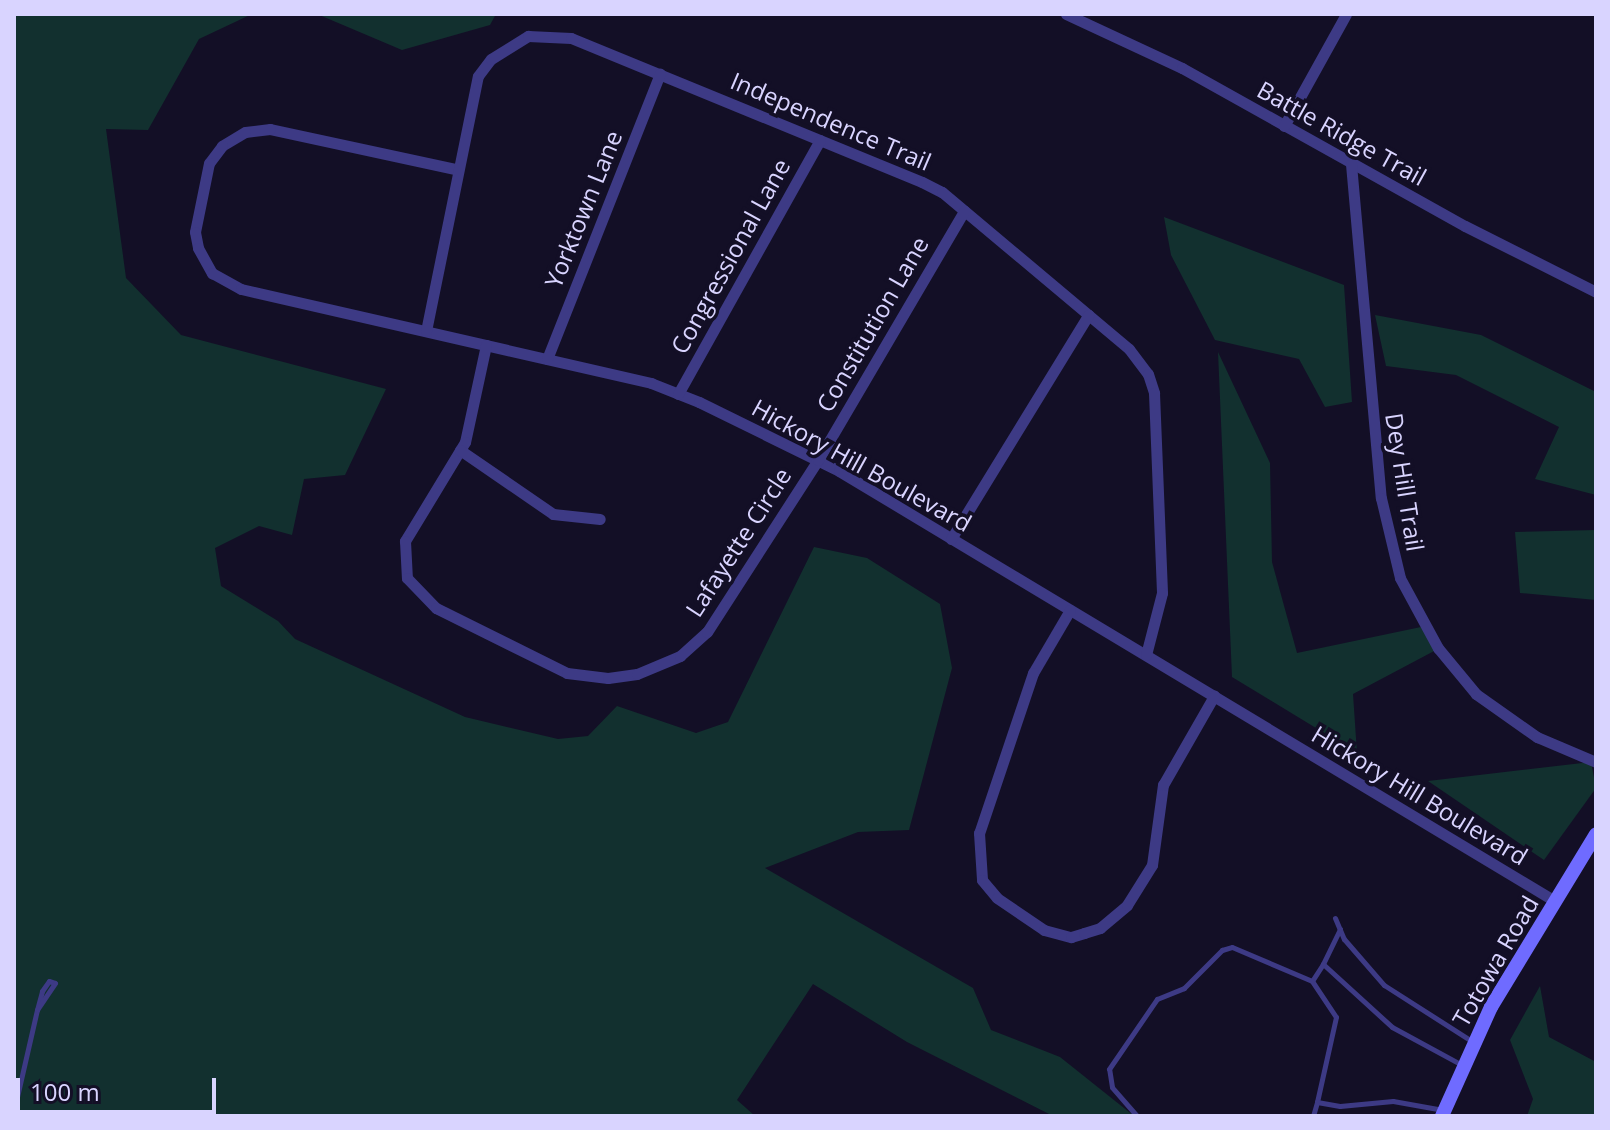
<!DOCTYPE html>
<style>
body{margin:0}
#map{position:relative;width:1610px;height:1130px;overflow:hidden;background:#130f26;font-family:"Open Sans",sans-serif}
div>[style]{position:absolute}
.green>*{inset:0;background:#12302f}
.service>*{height:5px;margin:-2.5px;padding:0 2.5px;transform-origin:2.5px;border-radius:2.5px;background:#3d3a85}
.minor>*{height:11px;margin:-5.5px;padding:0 5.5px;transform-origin:5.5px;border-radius:5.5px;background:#3d3a85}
.secondary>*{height:14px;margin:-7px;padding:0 7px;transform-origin:7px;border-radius:7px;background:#6f6bff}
span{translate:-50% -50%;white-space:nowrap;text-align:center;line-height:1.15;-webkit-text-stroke:7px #130f26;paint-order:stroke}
.street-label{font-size:24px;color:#d9d4ff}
.frame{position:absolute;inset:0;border:16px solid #d9d4ff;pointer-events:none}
.scale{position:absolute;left:16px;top:1078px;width:200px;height:36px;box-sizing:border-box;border:4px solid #d9d4ff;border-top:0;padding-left:10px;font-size:24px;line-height:28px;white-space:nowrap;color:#d9d4ff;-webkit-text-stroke:6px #130f26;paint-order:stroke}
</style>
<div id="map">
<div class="green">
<div style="clip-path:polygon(14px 14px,252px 14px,199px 39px,148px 130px,106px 129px,126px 278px,181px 335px,386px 389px,345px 475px,304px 479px,292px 535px,259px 526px,215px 548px,221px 586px,278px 621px,295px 639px,465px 717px,558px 739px,588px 736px,617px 706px,696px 733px,728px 722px,814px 547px,867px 558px,940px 604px,952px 668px,909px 830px,858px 832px,765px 868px,973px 988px,991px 1030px,1060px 1057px,1134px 1116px,1053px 1116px,907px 1042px,813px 984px,737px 1100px,755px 1116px,14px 1116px)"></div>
<div style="clip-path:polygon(317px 14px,496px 14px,490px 25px,402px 50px)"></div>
<div style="clip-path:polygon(1164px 217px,1344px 285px,1352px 402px,1325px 407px,1299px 359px,1215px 340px,1171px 255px)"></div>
<div style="clip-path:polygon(1375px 315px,1481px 335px,1596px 392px,1596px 495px,1535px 479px,1559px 427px,1456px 375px,1386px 366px)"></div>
<div style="clip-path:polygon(1218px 352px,1270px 463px,1272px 562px,1297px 653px,1421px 627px,1436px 650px,1353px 694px,1357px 753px,1232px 677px)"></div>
<div style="clip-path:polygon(1596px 530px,1596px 600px,1520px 593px,1515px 532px)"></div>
<div style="clip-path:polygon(1591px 762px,1596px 788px,1544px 860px,1428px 781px)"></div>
<div style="clip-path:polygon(1540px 986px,1549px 1037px,1596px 1062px,1596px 1116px,1527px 1116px,1533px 1099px,1510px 1040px)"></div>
</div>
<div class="service">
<div style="left:1335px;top:918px;width:23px;rotate:67deg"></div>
<div style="left:1344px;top:939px;width:61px;rotate:49deg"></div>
<div style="left:1384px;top:985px;width:106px;rotate:32.6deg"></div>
<div style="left:1340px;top:929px;width:39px;rotate:116deg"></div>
<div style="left:1323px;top:964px;width:93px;rotate:42.4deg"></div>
<div style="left:1392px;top:1027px;width:80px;rotate:28.5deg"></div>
<div style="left:1323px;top:964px;width:20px;rotate:123deg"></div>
<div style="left:1312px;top:981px;width:43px;rotate:56.3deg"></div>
<div style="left:1336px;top:1017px;width:87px;rotate:102.6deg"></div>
<div style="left:1317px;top:1102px;width:23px;rotate:10deg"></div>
<div style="left:1340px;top:1106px;width:53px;rotate:-5.4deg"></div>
<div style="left:1393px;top:1101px;width:51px;rotate:10.2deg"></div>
<div style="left:14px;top:1109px;width:12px;rotate:-76deg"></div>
<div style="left:17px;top:1097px;width:89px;rotate:-77.1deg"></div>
<div style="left:37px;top:1010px;width:20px;rotate:-75deg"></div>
<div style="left:42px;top:991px;width:12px;rotate:-55deg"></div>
<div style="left:49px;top:981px;width:6px;rotate:18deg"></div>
<div style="left:55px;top:983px;width:32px;rotate:124deg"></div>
<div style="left:1137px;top:1116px;width:38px;rotate:-131deg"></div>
<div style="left:1112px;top:1087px;width:18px;rotate:-99deg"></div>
<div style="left:1109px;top:1069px;width:85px;rotate:-55.6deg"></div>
<div style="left:1157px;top:999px;width:29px;rotate:-22deg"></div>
<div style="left:1184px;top:988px;width:54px;rotate:-45deg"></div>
<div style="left:1222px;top:950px;width:10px;rotate:-17deg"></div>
<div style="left:1232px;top:947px;width:87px;rotate:23deg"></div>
<div style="left:1313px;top:1116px;width:15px;rotate:-74deg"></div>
</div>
<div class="minor">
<div style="left:1066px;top:14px;width:128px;rotate:25deg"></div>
<div style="left:1182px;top:68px;width:324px;rotate:29.2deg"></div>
<div style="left:1465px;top:226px;width:147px;rotate:26.7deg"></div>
<div style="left:1284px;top:126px;width:128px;rotate:-61deg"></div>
<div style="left:1351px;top:164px;width:335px;rotate:84.9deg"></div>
<div style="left:1381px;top:498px;width:82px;rotate:76.6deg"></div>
<div style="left:1400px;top:578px;width:80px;rotate:61.5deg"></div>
<div style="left:1438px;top:648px;width:60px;rotate:50.4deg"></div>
<div style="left:1476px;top:694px;width:75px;rotate:35.2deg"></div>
<div style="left:1537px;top:737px;width:64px;rotate:23deg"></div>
<div style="left:455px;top:169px;width:189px;rotate:-167.8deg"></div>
<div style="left:270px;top:129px;width:25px;rotate:173deg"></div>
<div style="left:245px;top:132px;width:27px;rotate:149deg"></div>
<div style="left:222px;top:146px;width:21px;rotate:127deg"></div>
<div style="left:209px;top:163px;width:70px;rotate:101.5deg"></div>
<div style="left:195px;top:232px;width:16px;rotate:79deg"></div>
<div style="left:198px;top:248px;width:29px;rotate:61deg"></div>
<div style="left:212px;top:273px;width:33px;rotate:29deg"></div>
<div style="left:241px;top:289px;width:421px;rotate:12.9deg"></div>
<div style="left:651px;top:383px;width:52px;rotate:21.6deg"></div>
<div style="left:699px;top:402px;width:156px;rotate:26.2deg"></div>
<div style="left:839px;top:471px;width:835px;rotate:30.99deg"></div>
<div style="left:426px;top:331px;width:260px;rotate:-78.5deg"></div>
<div style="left:478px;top:76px;width:21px;rotate:-53deg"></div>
<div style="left:491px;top:59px;width:44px;rotate:-31.9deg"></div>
<div style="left:528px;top:36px;width:43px;rotate:2.7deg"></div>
<div style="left:571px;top:38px;width:379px;rotate:22.3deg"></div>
<div style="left:922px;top:182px;width:22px;rotate:27deg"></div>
<div style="left:942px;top:192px;width:244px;rotate:40deg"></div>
<div style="left:1129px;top:349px;width:31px;rotate:53deg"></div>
<div style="left:1148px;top:374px;width:20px;rotate:72deg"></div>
<div style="left:1154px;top:393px;width:200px;rotate:87.7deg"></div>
<div style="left:1162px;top:593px;width:64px;rotate:104.5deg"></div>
<div style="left:486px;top:345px;width:99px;rotate:102.2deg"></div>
<div style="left:465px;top:442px;width:116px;rotate:121.2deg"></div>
<div style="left:405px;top:541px;width:37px;rotate:87deg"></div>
<div style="left:407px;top:578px;width:42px;rotate:46deg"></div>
<div style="left:436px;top:608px;width:146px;rotate:26.4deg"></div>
<div style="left:567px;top:673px;width:41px;rotate:7deg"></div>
<div style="left:608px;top:678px;width:29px;rotate:-8deg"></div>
<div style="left:637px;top:674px;width:47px;rotate:-22.7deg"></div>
<div style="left:680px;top:656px;width:36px;rotate:-42deg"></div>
<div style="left:707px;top:632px;width:205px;rotate:-57.2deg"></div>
<div style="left:818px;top:460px;width:289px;rotate:-59.6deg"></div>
<div style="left:547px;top:359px;width:307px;rotate:-68.4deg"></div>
<div style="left:678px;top:394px;width:291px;rotate:-60.8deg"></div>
<div style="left:460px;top:450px;width:113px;rotate:34.5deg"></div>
<div style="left:553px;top:514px;width:47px;rotate:6.1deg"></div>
<div style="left:951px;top:539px;width:263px;rotate:-58.5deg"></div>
<div style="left:1070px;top:610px;width:73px;rotate:120.4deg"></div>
<div style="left:1033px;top:673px;width:169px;rotate:108.6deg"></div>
<div style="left:979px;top:833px;width:47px;rotate:86.3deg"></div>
<div style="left:982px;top:880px;width:23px;rotate:50deg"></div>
<div style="left:997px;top:898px;width:57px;rotate:34.2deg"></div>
<div style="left:1044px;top:930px;width:28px;rotate:15deg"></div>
<div style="left:1071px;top:937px;width:14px;rotate:-17deg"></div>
<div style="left:1084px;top:933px;width:17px;rotate:-17deg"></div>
<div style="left:1100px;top:928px;width:35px;rotate:-40deg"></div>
<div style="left:1127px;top:905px;width:47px;rotate:-58deg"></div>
<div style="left:1152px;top:865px;width:81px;rotate:-82.2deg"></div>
<div style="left:1163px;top:785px;width:103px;rotate:-60.2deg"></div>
</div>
<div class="secondary">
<div style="left:1442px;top:1116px;width:120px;rotate:-65.8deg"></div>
<div style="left:1491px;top:1007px;width:202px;rotate:-58.7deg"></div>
</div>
<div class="street-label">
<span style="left:831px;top:121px;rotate:23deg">Independence Trail</span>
<span style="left:1342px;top:133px;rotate:29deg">Battle Ridge Trail</span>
<span style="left:583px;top:209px;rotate:-68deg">Yorktown Lane</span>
<span style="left:730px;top:256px;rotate:-61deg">Congressional Lane</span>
<span style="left:872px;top:324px;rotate:-60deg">Constitution Lane</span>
<span style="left:862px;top:465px;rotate:29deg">Hickory Hill Boulevard</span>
<span style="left:1405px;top:482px;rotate:81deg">Dey Hill Trail</span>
<span style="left:738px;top:542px;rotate:-57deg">Lafayette Circle</span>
<span style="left:1420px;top:795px;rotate:31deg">Hickory Hill Boulevard</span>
<span style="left:1495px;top:961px;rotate:-60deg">Totowa Road</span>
</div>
<div class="frame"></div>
<div class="scale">100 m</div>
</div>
